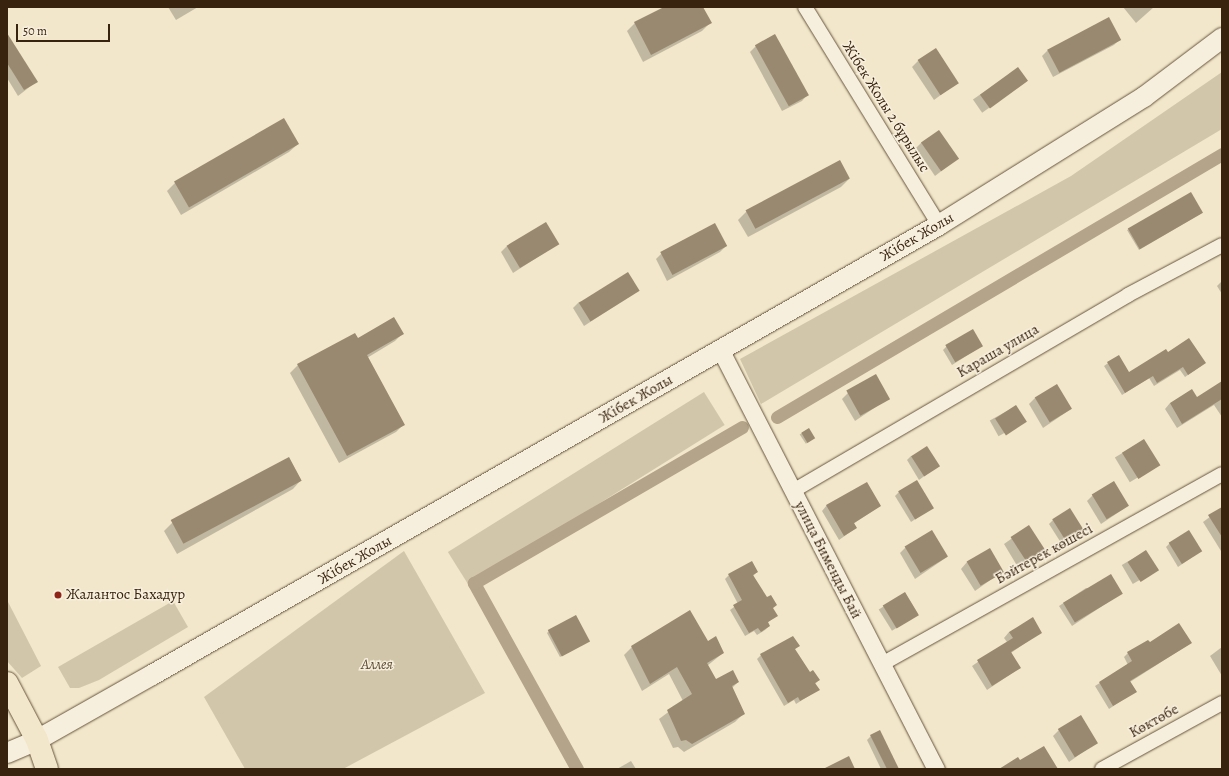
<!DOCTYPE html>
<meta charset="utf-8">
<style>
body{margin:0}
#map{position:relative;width:1229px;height:776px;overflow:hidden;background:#f2e7ca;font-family:Alegreya,serif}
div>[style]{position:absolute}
.green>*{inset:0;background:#d2c6aa;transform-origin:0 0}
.shadow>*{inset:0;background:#0003;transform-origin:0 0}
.canal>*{height:13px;margin:-6.5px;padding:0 6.5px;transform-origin:6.5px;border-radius:6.5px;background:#b3a48a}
.building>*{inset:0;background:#998970;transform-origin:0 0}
.roads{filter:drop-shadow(0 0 1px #66543d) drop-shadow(0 0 1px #66543d)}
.minor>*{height:14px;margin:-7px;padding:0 7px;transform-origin:7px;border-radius:7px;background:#f7efdd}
.tertiary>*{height:17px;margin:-8.5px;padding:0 8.5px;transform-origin:8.5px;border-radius:8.5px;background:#f7efdd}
.secondary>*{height:20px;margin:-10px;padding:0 10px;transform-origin:10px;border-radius:10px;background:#f7efdd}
.primary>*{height:22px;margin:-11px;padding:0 11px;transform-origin:11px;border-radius:11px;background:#f2e7ca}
.dots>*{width:11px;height:11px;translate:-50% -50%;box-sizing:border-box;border:2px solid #f7efdd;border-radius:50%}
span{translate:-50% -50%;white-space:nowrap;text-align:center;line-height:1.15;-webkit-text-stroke:3px #f7efdd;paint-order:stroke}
.street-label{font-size:15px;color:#38230e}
.poi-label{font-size:15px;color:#38230e}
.left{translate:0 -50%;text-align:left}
.park-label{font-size:15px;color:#5e4c35;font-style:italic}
.frame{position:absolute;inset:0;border:8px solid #38230e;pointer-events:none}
.scale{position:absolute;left:16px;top:24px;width:94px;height:18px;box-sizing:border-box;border:2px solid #38230e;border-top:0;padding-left:5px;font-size:12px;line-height:14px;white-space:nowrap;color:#38230e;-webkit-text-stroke:3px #f7efdd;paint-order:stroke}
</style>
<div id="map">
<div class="green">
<div style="clip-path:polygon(1222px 72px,1222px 129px,761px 404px,740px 359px,1071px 176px)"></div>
<div style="left:704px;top:392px;width:39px;height:302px;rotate:58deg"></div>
<div style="clip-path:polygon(404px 551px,485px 693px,343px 769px,245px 769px,204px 697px)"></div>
<div style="clip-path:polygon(7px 600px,41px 666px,22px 678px,7px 661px)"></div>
<div style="clip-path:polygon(173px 601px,188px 627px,99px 680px,79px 688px,70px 688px,58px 667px)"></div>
</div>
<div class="shadow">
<div style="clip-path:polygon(168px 7px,198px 7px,176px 20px)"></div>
<div style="clip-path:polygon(666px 7px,702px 7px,710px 23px,702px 31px,643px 62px,627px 31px,635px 23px)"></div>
<div style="clip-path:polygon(1123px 7px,1154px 7px,1136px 23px)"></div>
<div style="clip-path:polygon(7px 34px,36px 82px,18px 96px,7px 78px)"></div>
<div style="clip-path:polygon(1120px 39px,1114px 45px,1053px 77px,1042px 56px,1048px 50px)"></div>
<div style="clip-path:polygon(756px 46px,808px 94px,802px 101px,782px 111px,750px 52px)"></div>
<div style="clip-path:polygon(918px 61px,957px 83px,934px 100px,912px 67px)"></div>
<div style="left:1018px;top:68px;width:16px;height:55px;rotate:55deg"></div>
<div style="clip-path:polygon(922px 142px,957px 159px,935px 176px,916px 148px)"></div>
<div style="clip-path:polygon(298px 144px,289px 152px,181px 215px,167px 191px,175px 183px)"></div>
<div style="clip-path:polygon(839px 161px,849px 179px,841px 187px,748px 237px,738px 220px,746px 212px)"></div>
<div style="clip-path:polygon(1202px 213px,1139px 250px,1127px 230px,1129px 229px)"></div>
<div style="clip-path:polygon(558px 244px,513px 273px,501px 252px,507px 246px)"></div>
<div style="clip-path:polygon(726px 246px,720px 252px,667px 281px,656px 259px,662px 253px)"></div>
<div style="clip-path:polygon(1222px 281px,1222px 294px,1217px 286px)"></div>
<div style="clip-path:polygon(638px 291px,584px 326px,573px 308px,579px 302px)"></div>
<div style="clip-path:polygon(403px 333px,395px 341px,367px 358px,403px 425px,396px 432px,339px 463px,290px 373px,298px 365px,358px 340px)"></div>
<div style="clip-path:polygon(947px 346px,982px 346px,952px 365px,943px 350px)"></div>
<div style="clip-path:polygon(1168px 353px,1201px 366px,1185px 377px,1180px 370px,1154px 386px,1149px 378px,1122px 395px,1104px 366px,1118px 356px,1128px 373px)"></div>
<div style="clip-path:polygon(1222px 383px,1222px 417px,1214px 405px,1177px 428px,1165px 409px,1170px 403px,1197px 398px)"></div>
<div style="clip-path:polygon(848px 393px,889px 398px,855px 421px,842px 399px)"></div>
<div style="clip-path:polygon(1035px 398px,1071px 409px,1043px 428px,1029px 404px)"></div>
<div style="left:1016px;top:406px;width:18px;height:30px;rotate:61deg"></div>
<div style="left:808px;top:429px;width:11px;height:10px;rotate:56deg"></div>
<div style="left:1144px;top:440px;width:29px;height:34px;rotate:59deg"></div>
<div style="clip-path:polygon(911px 456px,938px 466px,919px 480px,907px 460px)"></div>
<div style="clip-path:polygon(289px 458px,301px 480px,293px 489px,177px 554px,164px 531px,172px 523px)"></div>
<div style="clip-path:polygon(899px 492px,932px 508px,911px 522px,895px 496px)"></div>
<div style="clip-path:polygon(1093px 495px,1128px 506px,1101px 524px,1087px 501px)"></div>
<div style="clip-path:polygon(827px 505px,880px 506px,853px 524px,856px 528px,839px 540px,822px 511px)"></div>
<div style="clip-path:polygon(1222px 508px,1222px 550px,1221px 551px,1203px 522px)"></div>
<div style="clip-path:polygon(1053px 520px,1084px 532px,1063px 546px,1049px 524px)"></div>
<div style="clip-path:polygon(1029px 526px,1044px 551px,1019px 569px,1004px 544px)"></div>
<div style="clip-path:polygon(1170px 543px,1201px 551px,1178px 567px,1166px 547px)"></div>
<div style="clip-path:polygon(906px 547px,947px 557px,915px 579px,900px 553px)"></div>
<div style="left:1146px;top:551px;width:22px;height:28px;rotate:60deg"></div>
<div style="clip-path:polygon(967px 562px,1003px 571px,975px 591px,961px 569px)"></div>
<div style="clip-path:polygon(757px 572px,753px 576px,776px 616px,767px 623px,769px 626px,765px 630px,757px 635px,754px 631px,745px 636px,730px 610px,738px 604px,725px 579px,729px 575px)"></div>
<div style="clip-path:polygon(1086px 588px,1122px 593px,1072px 626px,1059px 606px)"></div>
<div style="left:905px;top:593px;width:25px;height:31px;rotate:58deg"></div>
<div style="clip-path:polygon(549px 631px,587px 642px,560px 657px,547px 633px)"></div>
<div style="clip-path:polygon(1009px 632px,1041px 632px,1011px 653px,1020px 668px,987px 690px,972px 666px,1007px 642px,1004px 638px)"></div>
<div style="clip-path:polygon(708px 642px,723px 653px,707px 666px,716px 680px,738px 682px,732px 688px,744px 713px,735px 722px,684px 752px,678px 747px,673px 748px,659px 719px,683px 701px,669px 674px,642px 691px,624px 655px,632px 647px)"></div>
<div style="clip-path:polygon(1191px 643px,1130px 682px,1136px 691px,1109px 709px,1095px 686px,1128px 665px,1124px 657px,1128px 653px,1149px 644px)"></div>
<div style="clip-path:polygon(798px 646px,794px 650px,809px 673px,819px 680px,815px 684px,818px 690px,796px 704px,794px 700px,784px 706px,757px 659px,761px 655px)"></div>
<div style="clip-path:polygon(1222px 647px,1222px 676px,1210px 656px)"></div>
<div style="clip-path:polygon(1059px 730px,1097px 742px,1069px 762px,1053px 736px)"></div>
<div style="clip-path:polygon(871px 736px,898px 769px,881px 769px,867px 740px)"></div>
<div style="clip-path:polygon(631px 761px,636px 769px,617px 769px)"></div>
</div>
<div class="canal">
<div style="left:777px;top:417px;width:517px;rotate:-30.58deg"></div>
<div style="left:577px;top:769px;width:213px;rotate:-119deg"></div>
<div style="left:474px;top:583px;width:310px;rotate:-30.2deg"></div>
</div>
<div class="building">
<div style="clip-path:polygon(664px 7px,703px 7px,712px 23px,651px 55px,634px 22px)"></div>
<div style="left:1109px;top:17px;width:26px;height:70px;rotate:62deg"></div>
<div style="clip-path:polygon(7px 33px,38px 82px,24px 90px,7px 63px)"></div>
<div style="left:775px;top:34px;width:70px;height:23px;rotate:61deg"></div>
<div style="left:936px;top:48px;width:42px;height:22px;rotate:57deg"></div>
<div style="left:1018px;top:67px;width:17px;height:47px;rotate:54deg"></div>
<div style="left:284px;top:118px;width:30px;height:127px;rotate:60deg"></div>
<div style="left:939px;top:130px;width:35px;height:22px;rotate:55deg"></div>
<div style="left:840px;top:160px;width:21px;height:107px;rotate:62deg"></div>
<div style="left:1191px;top:192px;width:24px;height:73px;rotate:60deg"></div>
<div style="left:546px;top:222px;width:26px;height:46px;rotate:59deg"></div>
<div style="left:715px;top:223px;width:26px;height:62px;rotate:62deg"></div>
<div style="left:628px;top:272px;width:22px;height:58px;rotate:58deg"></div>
<div style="clip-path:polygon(394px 317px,404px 334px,367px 355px,405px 425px,347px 456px,297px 364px,355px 333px,358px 338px)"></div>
<div style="left:973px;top:329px;width:20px;height:32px;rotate:60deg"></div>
<div style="clip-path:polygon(1189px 338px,1206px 363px,1188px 375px,1183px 367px,1157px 383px,1153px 376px,1125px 393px,1107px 362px,1119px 355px,1129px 372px,1166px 349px,1168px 352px)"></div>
<div style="left:876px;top:374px;width:29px;height:34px;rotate:61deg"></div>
<div style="clip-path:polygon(1222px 381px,1222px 399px,1182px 424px,1170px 403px,1192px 389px,1197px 397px)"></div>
<div style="left:1057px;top:384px;width:29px;height:26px;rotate:59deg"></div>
<div style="left:1016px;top:405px;width:20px;height:25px;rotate:57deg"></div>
<div style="left:809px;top:428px;width:12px;height:9px;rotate:59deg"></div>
<div style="left:1144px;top:439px;width:31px;height:26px;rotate:58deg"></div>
<div style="left:927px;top:446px;width:24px;height:19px;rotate:57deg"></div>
<div style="left:289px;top:457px;width:27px;height:134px;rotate:62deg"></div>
<div style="left:917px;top:480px;width:33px;height:22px;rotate:59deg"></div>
<div style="left:1114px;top:481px;width:29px;height:26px;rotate:59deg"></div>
<div style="clip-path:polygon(867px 482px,881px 506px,854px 523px,857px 528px,844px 536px,826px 505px)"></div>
<div style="clip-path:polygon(1222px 507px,1222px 537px,1208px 515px)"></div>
<div style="left:1070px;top:508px;width:28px;height:21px;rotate:58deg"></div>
<div style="left:1029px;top:525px;width:31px;height:22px;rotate:57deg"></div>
<div style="left:932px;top:530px;width:31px;height:32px;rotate:59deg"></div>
<div style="left:1189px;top:530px;width:25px;height:24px;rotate:58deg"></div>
<div style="left:990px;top:548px;width:28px;height:27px;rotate:60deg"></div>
<div style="left:1146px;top:550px;width:24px;height:22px;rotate:57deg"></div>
<div style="clip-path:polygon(752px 561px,758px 572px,753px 575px,767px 597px,771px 595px,777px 605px,773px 608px,778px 616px,768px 622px,770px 626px,761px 632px,758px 628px,749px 633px,733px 605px,742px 600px,728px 574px)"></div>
<div style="left:1111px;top:574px;width:23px;height:56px;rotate:59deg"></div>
<div style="left:905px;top:592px;width:27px;height:26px;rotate:59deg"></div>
<div style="clip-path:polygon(690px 610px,708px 641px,716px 636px,724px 653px,707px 663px,716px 679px,733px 670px,739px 682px,732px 686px,745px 714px,692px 744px,686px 740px,681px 741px,667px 710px,692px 694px,677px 667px,650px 684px,631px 646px)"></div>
<div style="left:576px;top:615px;width:30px;height:32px;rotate:62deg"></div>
<div style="clip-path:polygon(1033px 617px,1042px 633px,1011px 652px,1021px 668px,992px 686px,977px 660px,1013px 638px,1009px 632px)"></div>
<div style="clip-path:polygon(1179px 623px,1192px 643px,1130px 681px,1137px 692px,1113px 706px,1099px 682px,1132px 661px,1127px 652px,1148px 640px,1150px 642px)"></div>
<div style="clip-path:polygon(793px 636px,800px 646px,795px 649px,810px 672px,813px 670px,820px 680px,815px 683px,820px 690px,800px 701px,798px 697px,788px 703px,760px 654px)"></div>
<div style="left:1081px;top:715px;width:33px;height:27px;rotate:59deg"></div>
<div style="clip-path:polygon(880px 730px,899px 769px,887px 769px,870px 735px)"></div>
<div style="clip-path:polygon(1044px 746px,1058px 769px,999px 769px,1018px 757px,1020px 760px)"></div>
<div style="clip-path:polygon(849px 756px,855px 769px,823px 769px)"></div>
</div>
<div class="roads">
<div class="minor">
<div style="left:805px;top:7px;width:256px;rotate:58.4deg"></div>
<div style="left:793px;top:491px;width:388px;rotate:-30.3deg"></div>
<div style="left:1128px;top:295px;width:106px;rotate:-28deg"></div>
<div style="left:882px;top:664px;width:389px;rotate:-29.2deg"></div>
<div style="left:1102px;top:769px;width:137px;rotate:-28.8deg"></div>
</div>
<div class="tertiary">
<div style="left:721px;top:351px;width:470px;rotate:62.8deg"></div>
</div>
<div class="secondary">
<div style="left:7px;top:753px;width:33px;rotate:-23deg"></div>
<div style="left:37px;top:740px;width:132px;rotate:-29.5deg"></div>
<div style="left:152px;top:675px;width:907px;rotate:-29.76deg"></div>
<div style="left:939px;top:225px;width:242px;rotate:-32deg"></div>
<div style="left:1144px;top:97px;width:98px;rotate:-37.1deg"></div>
</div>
<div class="primary">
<div style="left:7px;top:683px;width:64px;rotate:62.2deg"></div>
<div style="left:37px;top:740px;width:31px;rotate:71deg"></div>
</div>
</div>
<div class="dots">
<div style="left:58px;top:595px;background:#8f2418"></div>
</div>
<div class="street-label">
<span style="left:886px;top:107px;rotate:58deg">Жібек Жолы 2 бұрылыс</span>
<span style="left:917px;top:237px;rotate:-30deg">Жібек Жолы</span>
<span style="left:998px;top:351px;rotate:-30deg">Караша улица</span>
<span style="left:636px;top:399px;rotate:-30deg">Жібек Жолы</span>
<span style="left:1044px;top:554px;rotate:-29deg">Бәйтерек көшесі</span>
<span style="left:355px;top:560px;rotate:-30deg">Жібек Жолы</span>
<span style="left:828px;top:560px;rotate:63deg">улица Бименды Бай</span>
<span style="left:1154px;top:721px;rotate:-29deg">Көктөбе</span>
</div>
<div class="poi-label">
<span class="left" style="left:66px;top:595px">Жалантос Бахадур</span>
</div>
<div class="park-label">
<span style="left:377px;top:665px">Аллея</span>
</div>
<div class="frame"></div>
<div class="scale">50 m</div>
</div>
